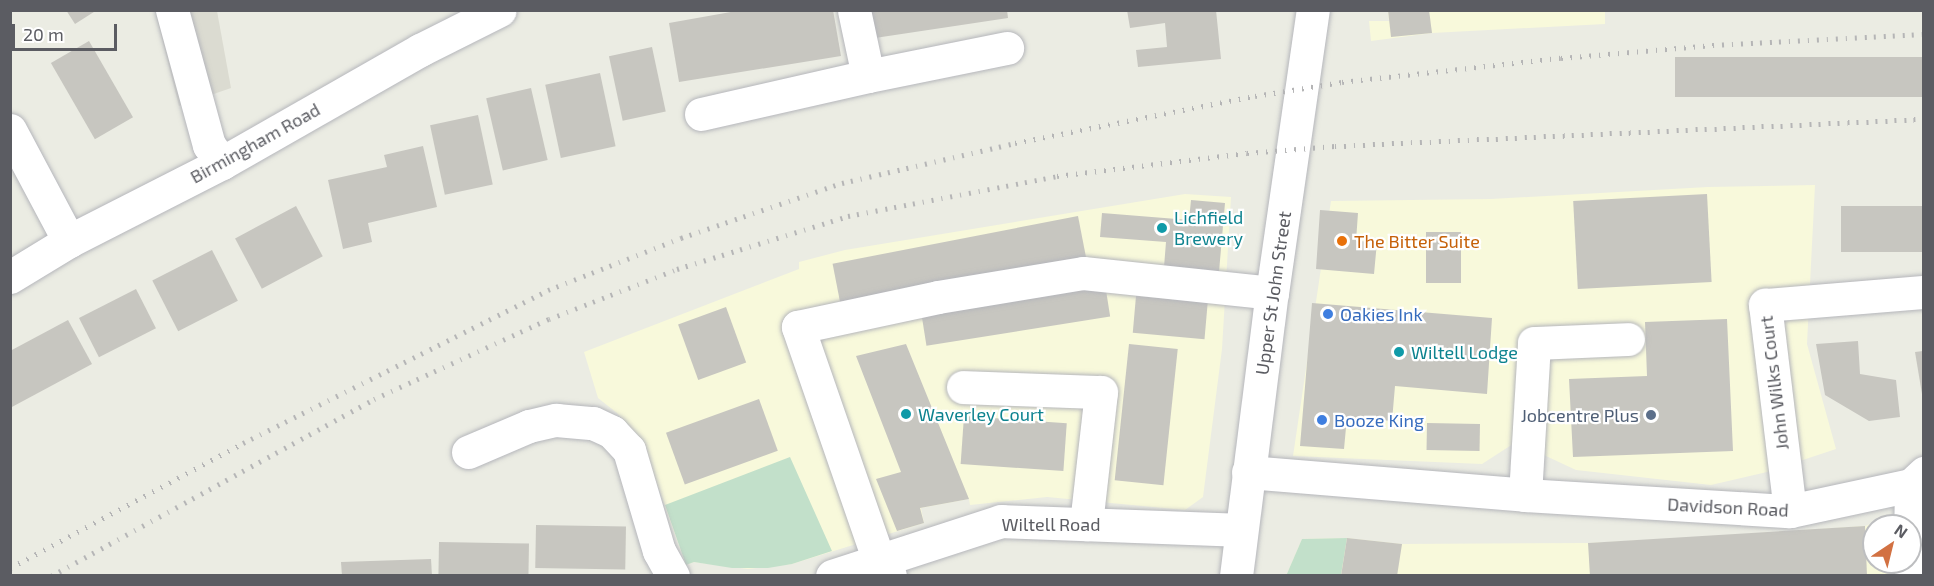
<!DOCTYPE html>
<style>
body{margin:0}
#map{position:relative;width:1934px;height:586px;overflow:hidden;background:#ebece3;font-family:"Exo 2",sans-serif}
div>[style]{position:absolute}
.commercial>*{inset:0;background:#f8f9db}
.education>*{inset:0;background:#dbdbd1}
.green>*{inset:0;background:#c2e0ca}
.building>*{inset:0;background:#c7c6c0;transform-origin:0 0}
.roads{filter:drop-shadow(0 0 2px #b5b6bb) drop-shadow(0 0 2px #b5b6bb)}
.minor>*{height:33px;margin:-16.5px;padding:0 16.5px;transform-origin:16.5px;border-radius:16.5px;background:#fff}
.rail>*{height:4.5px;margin-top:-2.25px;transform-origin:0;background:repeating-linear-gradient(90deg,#b5b5b6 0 1.5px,transparent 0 9.5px)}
.dots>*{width:16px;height:16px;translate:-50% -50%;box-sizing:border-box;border:3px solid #fff;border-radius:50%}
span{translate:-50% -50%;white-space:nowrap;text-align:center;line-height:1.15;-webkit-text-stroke:4.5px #fff;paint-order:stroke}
.street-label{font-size:18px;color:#5b5c62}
.culture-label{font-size:18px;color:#0d838f}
.left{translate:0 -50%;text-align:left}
.food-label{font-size:18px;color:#c56008}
.shop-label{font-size:18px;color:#366cbe}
.service-label{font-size:18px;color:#4e5e75}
.right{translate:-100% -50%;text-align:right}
.frame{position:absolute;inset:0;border:12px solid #5b5c62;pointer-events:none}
.north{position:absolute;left:1862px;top:514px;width:60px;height:60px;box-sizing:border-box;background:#fff;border:2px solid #bdbec0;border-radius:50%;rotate:35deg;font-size:16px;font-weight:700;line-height:24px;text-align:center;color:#5b5c62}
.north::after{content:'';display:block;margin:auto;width:21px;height:27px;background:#d27142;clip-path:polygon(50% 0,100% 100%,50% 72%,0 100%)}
.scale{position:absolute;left:12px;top:24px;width:105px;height:27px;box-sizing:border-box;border:3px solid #5b5c62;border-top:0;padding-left:8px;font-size:18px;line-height:21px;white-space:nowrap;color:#5b5c62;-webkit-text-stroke:4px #fff;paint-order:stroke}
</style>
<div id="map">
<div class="commercial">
<div style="clip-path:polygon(1388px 10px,1605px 10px,1605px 24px,1432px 33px,1371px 41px,1369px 21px,1389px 21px)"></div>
<div style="clip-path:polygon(1815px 185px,1807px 344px,1836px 449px,1767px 472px,1711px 485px,1576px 470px,1516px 442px,1482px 464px,1293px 456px,1331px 201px,1491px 199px,1708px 187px)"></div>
<div style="clip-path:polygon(1185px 194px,1231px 197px,1222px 349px,1203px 497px,1185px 510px,1047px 497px,970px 505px,969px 499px,921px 508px,924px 523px,792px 564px,748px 569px,694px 562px,686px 565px,641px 439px,617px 413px,598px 398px,584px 352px,799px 269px,799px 262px,845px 250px)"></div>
<div style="clip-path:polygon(evenodd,1923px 505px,1923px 575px,1286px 576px,1302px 539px,1347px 538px,1402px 544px,1588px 543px,1685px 538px,1865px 526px,1923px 505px,1874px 526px,1910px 526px,1910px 562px,1874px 562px,1874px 526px)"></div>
</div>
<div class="education">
<div style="clip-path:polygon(155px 11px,217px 11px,231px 88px,179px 106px)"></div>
</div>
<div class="green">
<div style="clip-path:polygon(790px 457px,832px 551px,792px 564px,768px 568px,732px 568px,694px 562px,686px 565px,665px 505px)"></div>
<div style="clip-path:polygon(1347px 538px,1341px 575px,1286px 576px,1302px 539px)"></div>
</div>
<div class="building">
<div style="clip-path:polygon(66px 10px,97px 10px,75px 24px)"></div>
<div style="clip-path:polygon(742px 10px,833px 10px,841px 56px,679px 82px,669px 23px)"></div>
<div style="clip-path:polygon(871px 10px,1007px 10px,1008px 18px,875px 38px)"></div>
<div style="clip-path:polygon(1127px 10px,1216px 10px,1221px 59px,1138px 67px,1136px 50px,1167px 47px,1165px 23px,1130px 28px)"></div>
<div style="clip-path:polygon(1388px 10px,1429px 10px,1432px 33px,1391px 37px)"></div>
<div style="left:89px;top:41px;width:88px;height:44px;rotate:60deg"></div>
<div style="left:652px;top:47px;width:66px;height:44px;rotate:78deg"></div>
<div style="left:1923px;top:57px;width:40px;height:248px;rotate:90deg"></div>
<div style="left:600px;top:73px;width:75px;height:56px;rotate:78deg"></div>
<div style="left:531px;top:88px;width:74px;height:46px;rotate:77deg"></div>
<div style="left:478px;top:115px;width:71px;height:49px;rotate:78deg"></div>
<div style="clip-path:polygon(423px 146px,437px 207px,368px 223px,372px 242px,343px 249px,328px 180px,387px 167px,384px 155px)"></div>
<div style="left:1707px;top:194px;width:88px;height:134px;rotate:87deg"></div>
<div style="clip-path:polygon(1191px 200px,1225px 203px,1219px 272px,1164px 267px,1166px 242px,1100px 237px,1102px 213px,1189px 220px)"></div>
<div style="left:296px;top:206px;width:57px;height:69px;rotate:62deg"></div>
<div style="left:1923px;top:206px;width:46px;height:82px;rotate:90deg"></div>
<div style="clip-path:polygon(1320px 210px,1358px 213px,1356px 241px,1377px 242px,1374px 274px,1316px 269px)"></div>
<div style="left:1078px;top:216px;width:48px;height:250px;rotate:79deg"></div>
<div style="left:1426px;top:232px;width:35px;height:51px"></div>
<div style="left:212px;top:250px;width:57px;height:67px;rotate:63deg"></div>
<div style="left:1105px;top:284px;width:33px;height:186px;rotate:81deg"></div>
<div style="left:136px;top:289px;width:44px;height:64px;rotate:63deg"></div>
<div style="left:1136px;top:296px;width:72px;height:37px;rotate:5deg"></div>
<div style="clip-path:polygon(1312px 303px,1492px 318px,1487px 394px,1395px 386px,1392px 421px,1347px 417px,1344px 449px,1300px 446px)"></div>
<div style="left:726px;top:307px;width:59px;height:51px;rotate:70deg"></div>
<div style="clip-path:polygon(1727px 319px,1733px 451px,1573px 457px,1569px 379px,1647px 376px,1645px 322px)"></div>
<div style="clip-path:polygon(68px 320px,92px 364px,10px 408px,10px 351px)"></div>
<div style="clip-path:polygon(1858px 341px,1860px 374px,1896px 380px,1900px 417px,1869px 421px,1825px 395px,1816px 344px)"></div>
<div style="clip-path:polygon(906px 344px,969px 499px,920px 508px,924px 523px,897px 531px,876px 479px,901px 472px,856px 356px)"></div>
<div style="left:1129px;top:344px;width:49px;height:137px;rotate:6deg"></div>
<div style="clip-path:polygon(1923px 351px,1923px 394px,1922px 394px,1915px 352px)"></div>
<div style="left:759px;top:399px;width:55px;height:99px;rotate:70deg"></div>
<div style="left:964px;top:416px;width:103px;height:48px;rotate:4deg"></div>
<div style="left:1427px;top:423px;width:53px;height:27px;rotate:1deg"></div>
<div style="left:536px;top:525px;width:90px;height:43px;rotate:1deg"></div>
<div style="clip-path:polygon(1865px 526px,1867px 576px,1590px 576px,1588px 543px)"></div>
<div style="clip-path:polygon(1347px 538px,1402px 544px,1397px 576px,1341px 576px)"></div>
<div style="left:439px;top:542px;width:90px;height:34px;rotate:1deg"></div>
<div style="clip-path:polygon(431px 559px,432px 576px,342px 576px,341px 562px)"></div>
</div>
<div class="roads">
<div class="minor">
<div style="left:172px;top:10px;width:140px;rotate:74.7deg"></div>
<div style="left:209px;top:145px;width:22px;rotate:54deg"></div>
<div style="left:868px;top:76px;width:142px;rotate:-11.4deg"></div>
<div style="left:701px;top:114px;width:171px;rotate:-12.8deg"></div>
<div style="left:868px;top:76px;width:67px;rotate:-102deg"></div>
<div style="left:10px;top:130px;width:126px;rotate:62deg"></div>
<div style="left:10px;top:277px;width:69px;rotate:-31.4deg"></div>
<div style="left:69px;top:241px;width:172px;rotate:-27deg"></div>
<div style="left:222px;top:163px;width:228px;rotate:-29.7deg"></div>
<div style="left:420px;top:50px;width:89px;rotate:-26.6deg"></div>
<div style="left:963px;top:387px;width:138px;rotate:2.1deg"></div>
<div style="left:1101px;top:392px;width:133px;rotate:96.5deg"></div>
<div style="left:468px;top:452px;width:66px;rotate:-23.1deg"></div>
<div style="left:529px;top:426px;width:28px;rotate:-13deg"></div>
<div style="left:556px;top:420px;width:37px;rotate:5deg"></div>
<div style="left:593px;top:423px;width:21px;rotate:25deg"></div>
<div style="left:612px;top:432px;width:25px;rotate:47deg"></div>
<div style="left:629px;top:450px;width:105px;rotate:73.5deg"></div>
<div style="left:659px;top:551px;width:29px;rotate:61deg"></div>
<div style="left:1248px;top:472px;width:278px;rotate:4.7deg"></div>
<div style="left:1525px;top:495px;width:265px;rotate:3.5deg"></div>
<div style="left:1790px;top:511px;width:124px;rotate:-12.1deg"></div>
<div style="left:1911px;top:485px;width:18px;rotate:-43deg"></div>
<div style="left:1525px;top:495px;width:152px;rotate:-86.6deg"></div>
<div style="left:1534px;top:343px;width:94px;rotate:-2.4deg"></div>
<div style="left:1790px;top:511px;width:208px;rotate:-96.9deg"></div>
<div style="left:1765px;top:305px;width:160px;rotate:-4.7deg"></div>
<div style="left:1910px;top:542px;width:57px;rotate:-89deg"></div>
<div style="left:832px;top:576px;width:178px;rotate:-18deg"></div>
<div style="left:1001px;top:521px;width:240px;rotate:2.1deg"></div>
<div style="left:890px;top:576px;width:19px;rotate:-126deg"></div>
<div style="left:879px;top:561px;width:248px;rotate:-109.1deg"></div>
<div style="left:798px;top:327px;width:143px;rotate:-12.1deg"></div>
<div style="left:938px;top:297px;width:147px;rotate:-9.4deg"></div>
<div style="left:1083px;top:273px;width:190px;rotate:6deg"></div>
<div style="left:1236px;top:576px;width:285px;rotate:-82.8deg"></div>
<div style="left:1272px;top:293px;width:286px;rotate:-81.8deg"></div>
<div style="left:1910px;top:576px;width:14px;rotate:-90deg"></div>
</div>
</div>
<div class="rail">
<div style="left:10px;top:568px;width:264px;rotate:-28.2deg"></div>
<div style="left:243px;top:443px;width:341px;rotate:-26.6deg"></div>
<div style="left:548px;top:290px;width:143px;rotate:-21.4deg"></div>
<div style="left:681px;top:238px;width:170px;rotate:-18.9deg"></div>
<div style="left:842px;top:183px;width:178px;rotate:-13deg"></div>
<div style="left:1015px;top:143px;width:245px;rotate:-11.1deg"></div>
<div style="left:1255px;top:96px;width:88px;rotate:-9.1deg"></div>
<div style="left:1342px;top:82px;width:220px;rotate:-6.3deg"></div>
<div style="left:1561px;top:58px;width:153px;rotate:-4.9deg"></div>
<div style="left:1713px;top:45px;width:211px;rotate:-3deg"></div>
<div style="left:51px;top:576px;width:368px;rotate:-28.7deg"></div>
<div style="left:374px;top:399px;width:192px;rotate:-24.6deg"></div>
<div style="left:549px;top:319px;width:137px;rotate:-21.3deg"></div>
<div style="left:677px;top:269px;width:179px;rotate:-17.2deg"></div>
<div style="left:848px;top:216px;width:213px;rotate:-10.8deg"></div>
<div style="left:1057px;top:176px;width:191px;rotate:-6.9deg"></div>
<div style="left:1247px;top:153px;width:88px;rotate:-4.5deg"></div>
<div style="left:1335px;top:146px;width:590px;rotate:-2.62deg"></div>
</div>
<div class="dots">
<div style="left:1162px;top:228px;background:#0f9aa8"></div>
<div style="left:1342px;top:241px;background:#e8710a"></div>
<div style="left:1328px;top:314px;background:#3f7fe0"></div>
<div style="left:1399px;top:352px;background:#0f9aa8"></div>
<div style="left:906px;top:414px;background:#0f9aa8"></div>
<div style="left:1651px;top:415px;background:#5c6f8a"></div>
<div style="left:1322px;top:420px;background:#3f7fe0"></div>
</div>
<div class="street-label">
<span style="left:255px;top:143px;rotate:-29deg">Birmingham Road</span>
<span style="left:1273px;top:293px;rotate:-82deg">Upper St John Street</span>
<span style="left:1774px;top:383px;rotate:-97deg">John Wilks Court</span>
<span style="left:1728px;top:507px;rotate:3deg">Davidson Road</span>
<span style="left:1051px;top:524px">Wiltell Road</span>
</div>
<div class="culture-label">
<span class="left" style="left:1174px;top:228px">Lichfield<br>Brewery</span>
<span class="left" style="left:1411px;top:352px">Wiltell Lodge</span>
<span class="left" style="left:918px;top:414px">Waverley Court</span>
</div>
<div class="food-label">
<span class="left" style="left:1354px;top:241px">The Bitter Suite</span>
</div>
<div class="shop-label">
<span class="left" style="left:1340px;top:314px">Oakies Ink</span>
<span class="left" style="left:1334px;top:420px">Booze King</span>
</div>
<div class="service-label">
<span class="right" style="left:1639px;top:415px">Jobcentre Plus</span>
</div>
<div class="frame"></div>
<div class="north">N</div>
<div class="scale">20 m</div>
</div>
